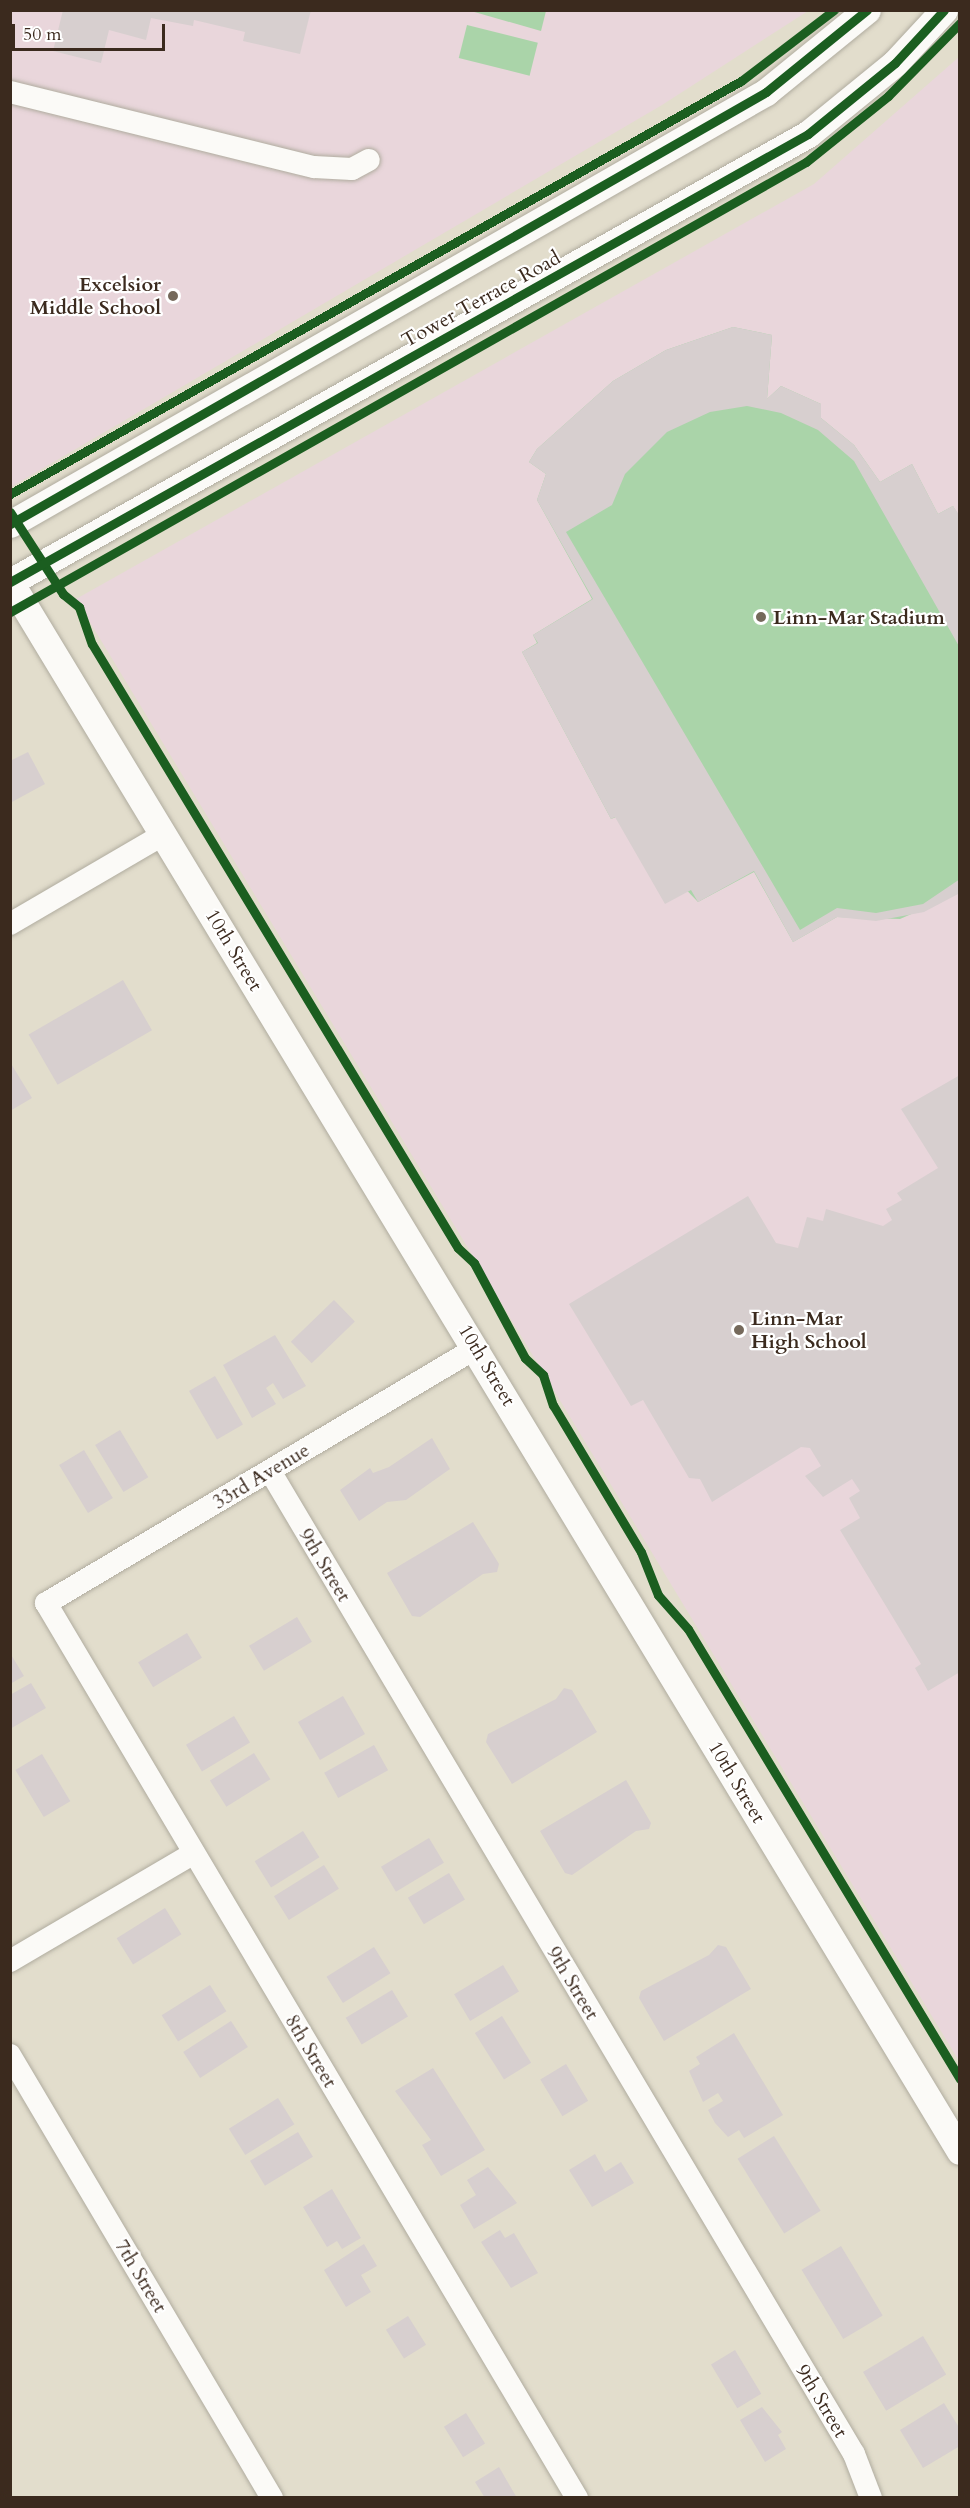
<!DOCTYPE html>
<style>
body{margin:0}
#map{position:relative;width:970px;height:2508px;overflow:hidden;background:#e2ddcc;font-family:Cardo,serif}
div>[style]{position:absolute}
.built>*{inset:0;background:#e9d6db}
.green>*{inset:0;background:#aad4a9;transform-origin:0 0}
.building>*{inset:0;background:#d7cfcf;transform-origin:0 0}
.roads{filter:drop-shadow(0 0 2px #b0ac9f) drop-shadow(0 0 2px #b0ac9f)}
.minor>*{height:22px;margin:-11px;padding:0 11px;transform-origin:11px;border-radius:11px;background:#fbfaf7}
.tertiary>*{height:27px;margin:-13.5px;padding:0 13.5px;transform-origin:13.5px;border-radius:13.5px;background:#fbfaf7}
.cycleway>*{height:9px;margin:-4.5px;padding:0 4.5px;transform-origin:4.5px;border-radius:4.5px;background:#1b5e20}
.dots>*{width:16px;height:16px;translate:-50% -50%;box-sizing:border-box;border:3px solid #fff;border-radius:50%}
span{translate:-50% -50%;white-space:nowrap;text-align:center;line-height:1.15;-webkit-text-stroke:4.5px #fff;paint-order:stroke}
.poi-label{font-size:20px;color:#3b2a1e;font-weight:700}
.right{translate:-100% -50%;text-align:right}
.left{translate:0 -50%;text-align:left}
.street-label{font-size:20px;color:#3b2a1e}
.frame{position:absolute;inset:0;border:12px solid #3b2a1e;pointer-events:none}
.scale{position:absolute;left:12px;top:24px;width:153px;height:27px;box-sizing:border-box;border:3px solid #3b2a1e;border-top:0;padding-left:8px;font-size:18px;line-height:21px;white-space:nowrap;color:#3b2a1e;-webkit-text-stroke:4px #fff;paint-order:stroke}
</style>
<div id="map">
<div class="built">
<div style="clip-path:polygon(10px 11px,808px 11px,662px 105px,11px 487px)"></div>
<div style="clip-path:polygon(959px 57px,959px 2061px,76px 599px,814px 184px)"></div>
</div>
<div class="green">
<div style="clip-path:polygon(471px 11px,471px 10px,546px 11px,541px 31px)"></div>
<div style="left:467px;top:25px;width:73px;height:34px;rotate:14deg"></div>
<div style="clip-path:polygon(733px 327px,772px 335px,767px 399px,781px 386px,821px 404px,821px 418px,854px 445px,880px 482px,912px 464px,938px 514px,953px 506px,959px 516px,959px 893px,900px 919px,837px 917px,793px 942px,754px 872px,698px 902px,616px 817px,611px 819px,522px 652px,537px 643px,533px 635px,592px 599px,537px 500px,546px 474px,529px 462px,537px 449px,613px 381px,666px 350px)"></div>
</div>
<div class="building">
<div style="clip-path:polygon(63px 10px,311px 10px,300px 54px,243px 41px,245px 32px,194px 20px,193px 26px,151px 18px,146px 40px,109px 30px,101px 63px,53px 51px)"></div>
<div style="clip-path:polygon(733px 327px,772px 335px,767px 399px,781px 386px,821px 404px,821px 418px,854px 445px,880px 482px,912px 464px,938px 514px,953px 506px,960px 516px,960px 648px,854px 461px,818px 430px,781px 413px,747px 406px,710px 412px,667px 432px,625px 474px,612px 505px,566px 532px,800px 930px,837px 908px,876px 913px,923px 904px,960px 879px,960px 893px,924px 912px,876px 921px,837px 917px,793px 942px,754px 871px,698px 902px,691px 890px,665px 904px,615px 817px,611px 819px,522px 652px,538px 643px,533px 635px,593px 599px,537px 500px,546px 474px,529px 462px,537px 449px,613px 381px,666px 350px)"></div>
<div style="clip-path:polygon(28px 752px,45px 784px,10px 803px,10px 761px)"></div>
<div style="left:123px;top:980px;width:58px;height:109px;rotate:60deg"></div>
<div style="clip-path:polygon(10px 1062px,32px 1098px,10px 1111px)"></div>
<div style="clip-path:polygon(960px 1075px,960px 1672px,928px 1691px,915px 1668px,921px 1664px,840px 1530px,860px 1518px,849px 1498px,860px 1491px,852px 1479px,823px 1497px,805px 1476px,821px 1466px,810px 1448px,801px 1447px,712px 1502px,700px 1479px,689px 1478px,643px 1400px,631px 1406px,569px 1304px,748px 1196px,776px 1243px,798px 1248px,807px 1217px,823px 1221px,826px 1209px,883px 1226px,892px 1220px,886px 1209px,902px 1200px,897px 1193px,938px 1168px,901px 1109px)"></div>
<div style="left:334px;top:1300px;width:30px;height:60px;rotate:46deg"></div>
<div style="clip-path:polygon(275px 1335px,306px 1386px,283px 1399px,273px 1383px,266px 1388px,276px 1404px,252px 1418px,223px 1365px)"></div>
<div style="left:215px;top:1376px;width:56px;height:30px;rotate:60deg"></div>
<div style="left:120px;top:1430px;width:55px;height:29px;rotate:59deg"></div>
<div style="clip-path:polygon(432px 1438px,450px 1469px,406px 1500px,387px 1502px,359px 1521px,340px 1490px,370px 1468px,373px 1473px,389px 1467px)"></div>
<div style="left:84px;top:1450px;width:56px;height:29px;rotate:59deg"></div>
<div style="clip-path:polygon(473px 1522px,499px 1564px,497px 1572px,483px 1574px,420px 1617px,412px 1616px,387px 1573px)"></div>
<div style="left:297px;top:1617px;width:29px;height:56px;rotate:59deg"></div>
<div style="left:187px;top:1633px;width:29px;height:57px;rotate:59deg"></div>
<div style="clip-path:polygon(10px 1653px,24px 1676px,10px 1684px)"></div>
<div style="clip-path:polygon(31px 1683px,46px 1708px,10px 1729px,10px 1695px)"></div>
<div style="clip-path:polygon(564px 1688px,572px 1690px,597px 1732px,512px 1784px,486px 1742px,488px 1734px,556px 1699px)"></div>
<div style="left:343px;top:1696px;width:44px;height:52px;rotate:60deg"></div>
<div style="left:234px;top:1716px;width:31px;height:56px;rotate:59deg"></div>
<div style="left:374px;top:1745px;width:29px;height:57px;rotate:61deg"></div>
<div style="left:254px;top:1753px;width:31px;height:52px;rotate:58deg"></div>
<div style="left:42px;top:1754px;width:55px;height:31px;rotate:59deg"></div>
<div style="clip-path:polygon(626px 1780px,651px 1823px,649px 1829px,636px 1831px,572px 1875px,565px 1873px,540px 1831px)"></div>
<div style="left:303px;top:1831px;width:31px;height:57px;rotate:58deg"></div>
<div style="left:429px;top:1838px;width:29px;height:56px;rotate:59deg"></div>
<div style="left:324px;top:1865px;width:28px;height:59px;rotate:58deg"></div>
<div style="left:449px;top:1873px;width:31px;height:48px;rotate:59deg"></div>
<div style="left:165px;top:1908px;width:31px;height:57px;rotate:58deg"></div>
<div style="clip-path:polygon(718px 1945px,726px 1947px,751px 1989px,664px 2041px,639px 1998px,641px 1991px,709px 1955px)"></div>
<div style="left:374px;top:1947px;width:31px;height:56px;rotate:58deg"></div>
<div style="left:503px;top:1965px;width:31px;height:57px;rotate:59deg"></div>
<div style="left:210px;top:1985px;width:31px;height:57px;rotate:58deg"></div>
<div style="left:392px;top:1990px;width:31px;height:54px;rotate:59deg"></div>
<div style="left:502px;top:2016px;width:55px;height:32px;rotate:58deg"></div>
<div style="left:231px;top:2021px;width:31px;height:57px;rotate:57deg"></div>
<div style="clip-path:polygon(734px 2033px,783px 2115px,744px 2138px,739px 2130px,728px 2137px,715px 2123px,708px 2110px,723px 2101px,718px 2093px,703px 2102px,689px 2071px,700px 2064px,696px 2057px)"></div>
<div style="left:566px;top:2064px;width:43px;height:30px;rotate:59deg"></div>
<div style="clip-path:polygon(433px 2068px,485px 2150px,441px 2176px,422px 2145px,431px 2140px,395px 2091px)"></div>
<div style="left:278px;top:2098px;width:31px;height:58px;rotate:58deg"></div>
<div style="left:298px;top:2132px;width:29px;height:56px;rotate:59deg"></div>
<div style="left:774px;top:2136px;width:88px;height:43px;rotate:58deg"></div>
<div style="clip-path:polygon(595px 2154px,605px 2172px,621px 2162px,634px 2183px,592px 2207px,569px 2170px)"></div>
<div style="clip-path:polygon(488px 2167px,517px 2203px,474px 2229px,460px 2205px,476px 2195px,467px 2180px)"></div>
<div style="clip-path:polygon(332px 2189px,361px 2238px,342px 2249px,337px 2241px,327px 2247px,303px 2207px)"></div>
<div style="clip-path:polygon(500px 2230px,505px 2238px,514px 2233px,538px 2273px,511px 2288px,481px 2242px)"></div>
<div style="clip-path:polygon(364px 2244px,377px 2266px,361px 2275px,371px 2292px,346px 2307px,324px 2270px)"></div>
<div style="left:841px;top:2246px;width:81px;height:46px;rotate:59deg"></div>
<div style="left:408px;top:2316px;width:34px;height:26px;rotate:58deg"></div>
<div style="left:923px;top:2336px;width:45px;height:70px;rotate:59deg"></div>
<div style="left:735px;top:2350px;width:51px;height:28px;rotate:59deg"></div>
<div style="clip-path:polygon(944px 2403px,960px 2429px,960px 2446px,923px 2468px,900px 2430px)"></div>
<div style="clip-path:polygon(762px 2407px,782px 2432px,778px 2435px,786px 2449px,765px 2462px,740px 2420px)"></div>
<div style="left:466px;top:2413px;width:36px;height:26px;rotate:58deg"></div>
<div style="clip-path:polygon(499px 2467px,517px 2498px,485px 2498px,475px 2482px)"></div>
</div>
<div class="roads">
<div class="minor">
<div style="left:10px;top:92px;width:313px;rotate:13.9deg"></div>
<div style="left:314px;top:167px;width:38px;rotate:3deg"></div>
<div style="left:352px;top:169px;width:19px;rotate:-28deg"></div>
<div style="left:10px;top:924px;width:178px;rotate:-30.3deg"></div>
<div style="left:476px;top:1348px;width:500px;rotate:149.3deg"></div>
<div style="left:46px;top:1603px;width:1041px;rotate:59.32deg"></div>
<div style="left:270px;top:1471px;width:1143px;rotate:59.29deg"></div>
<div style="left:854px;top:2454px;width:47px;rotate:68.9deg"></div>
<div style="left:10px;top:1961px;width:213px;rotate:-30.4deg"></div>
<div style="left:10px;top:2055px;width:515px;rotate:59.4deg"></div>
</div>
<div class="tertiary">
<div style="left:10px;top:524px;width:871px;rotate:-29.74deg"></div>
<div style="left:766px;top:92px;width:130px;rotate:-39.1deg"></div>
<div style="left:10px;top:582px;width:1834px;rotate:58.81deg"></div>
<div style="left:10px;top:582px;width:915px;rotate:-29.31deg"></div>
<div style="left:808px;top:134px;width:112px;rotate:-39.2deg"></div>
<div style="left:895px;top:63px;width:72px;rotate:-47.2deg"></div>
</div>
</div>
<div class="cycleway">
<div style="left:10px;top:494px;width:840px;rotate:-29.47deg"></div>
<div style="left:741px;top:81px;width:117px;rotate:-37.4deg"></div>
<div style="left:10px;top:512px;width:98px;rotate:57.1deg"></div>
<div style="left:63px;top:594px;width:21px;rotate:39deg"></div>
<div style="left:79px;top:607px;width:39px;rotate:71deg"></div>
<div style="left:92px;top:644px;width:706px;rotate:58.79deg"></div>
<div style="left:458px;top:1248px;width:22px;rotate:43deg"></div>
<div style="left:474px;top:1263px;width:108px;rotate:61.8deg"></div>
<div style="left:525px;top:1358px;width:25px;rotate:43deg"></div>
<div style="left:543px;top:1375px;width:32px;rotate:72deg"></div>
<div style="left:553px;top:1405px;width:171px;rotate:59.1deg"></div>
<div style="left:641px;top:1552px;width:46px;rotate:68.4deg"></div>
<div style="left:658px;top:1595px;width:45px;rotate:48.6deg"></div>
<div style="left:688px;top:1629px;width:526px;rotate:58.85deg"></div>
<div style="left:10px;top:524px;width:871px;rotate:-29.74deg"></div>
<div style="left:766px;top:92px;width:130px;rotate:-39.1deg"></div>
<div style="left:10px;top:582px;width:915px;rotate:-29.31deg"></div>
<div style="left:808px;top:134px;width:112px;rotate:-39.2deg"></div>
<div style="left:895px;top:63px;width:72px;rotate:-47.2deg"></div>
<div style="left:10px;top:612px;width:914px;rotate:-29.48deg"></div>
<div style="left:806px;top:162px;width:105px;rotate:-38.8deg"></div>
<div style="left:888px;top:96px;width:103px;rotate:-45.4deg"></div>
</div>
<div class="dots">
<div style="left:173px;top:296px;background:#75695b"></div>
<div style="left:761px;top:617px;background:#75695b"></div>
<div style="left:739px;top:1330px;background:#75695b"></div>
</div>
<div class="poi-label">
<span class="right" style="left:161px;top:296px">Excelsior<br>Middle School</span>
<span class="left" style="left:773px;top:617px">Linn-Mar Stadium</span>
<span class="left" style="left:751px;top:1330px">Linn-Mar<br>High School</span>
</div>
<div class="street-label">
<span style="left:481px;top:299px;rotate:-29deg">Tower Terrace Road</span>
<span style="left:234px;top:950px;rotate:59deg">10th Street</span>
<span style="left:487px;top:1365px;rotate:59deg">10th Street</span>
<span style="left:261px;top:1476px;rotate:-31deg">33rd Avenue</span>
<span style="left:325px;top:1565px;rotate:59deg">9th Street</span>
<span style="left:737px;top:1782px;rotate:59deg">10th Street</span>
<span style="left:573px;top:1983px;rotate:59deg">9th Street</span>
<span style="left:311px;top:2051px;rotate:59deg">8th Street</span>
<span style="left:141px;top:2276px;rotate:59deg">7th Street</span>
<span style="left:822px;top:2401px;rotate:59deg">9th Street</span>
</div>
<div class="frame"></div>
<div class="scale">50 m</div>
</div>
